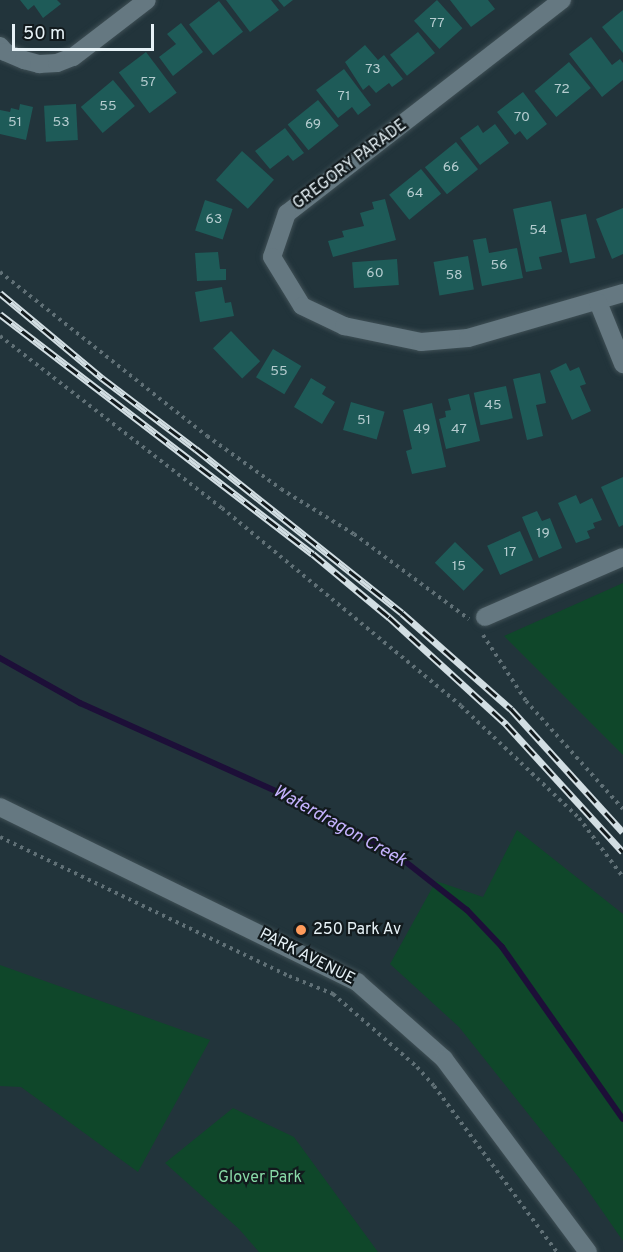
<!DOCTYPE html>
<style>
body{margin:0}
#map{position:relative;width:623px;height:1252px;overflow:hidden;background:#22343b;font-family:Overpass,sans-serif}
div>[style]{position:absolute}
.green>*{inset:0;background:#0f472a}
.stream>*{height:6px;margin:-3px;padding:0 3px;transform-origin:3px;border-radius:3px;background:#1d0f38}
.building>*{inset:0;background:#1e5b58;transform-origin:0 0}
.path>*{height:4px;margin-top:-2px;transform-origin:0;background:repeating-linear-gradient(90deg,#607076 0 3px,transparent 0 7.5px)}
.roads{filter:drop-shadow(0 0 2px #3f4f55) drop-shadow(0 0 2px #3f4f55)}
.street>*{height:18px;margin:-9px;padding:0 9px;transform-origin:9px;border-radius:9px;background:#657881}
.secondary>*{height:18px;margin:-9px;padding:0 9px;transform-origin:9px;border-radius:9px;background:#657881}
.rail>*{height:7px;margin-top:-3.5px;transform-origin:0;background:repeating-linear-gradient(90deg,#121a1d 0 14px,#d2dee3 0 28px);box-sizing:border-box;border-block:2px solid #d2dee3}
.dots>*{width:16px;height:16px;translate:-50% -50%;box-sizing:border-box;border:3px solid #121a1d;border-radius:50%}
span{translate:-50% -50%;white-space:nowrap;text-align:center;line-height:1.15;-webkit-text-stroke:4.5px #121a1d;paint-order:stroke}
.number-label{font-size:14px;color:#b5cccf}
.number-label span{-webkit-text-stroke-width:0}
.street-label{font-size:16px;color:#e7f2f7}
.poi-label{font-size:16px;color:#e7f2f7}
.left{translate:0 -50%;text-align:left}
.park-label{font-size:16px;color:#88d9a7}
.water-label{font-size:18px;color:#c5b2fe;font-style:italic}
.scale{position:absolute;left:12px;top:24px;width:142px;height:27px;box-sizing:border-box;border:3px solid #e7f2f7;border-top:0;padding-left:8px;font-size:18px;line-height:21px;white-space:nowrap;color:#e7f2f7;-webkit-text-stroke:4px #121a1d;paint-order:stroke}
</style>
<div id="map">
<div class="green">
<div style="clip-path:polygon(623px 583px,623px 755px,504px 636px)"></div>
<div style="clip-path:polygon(517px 830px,623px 914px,623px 1241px,580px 1179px,459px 1027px,390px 964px,436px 881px,483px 897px)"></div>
<div style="clip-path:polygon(0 965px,210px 1040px,138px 1172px,21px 1087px,0 1086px)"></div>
<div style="clip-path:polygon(233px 1108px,294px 1137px,378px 1252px,259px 1252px,239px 1229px,165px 1163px)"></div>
</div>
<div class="stream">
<div style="left:0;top:658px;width:92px;rotate:29.4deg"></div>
<div style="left:80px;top:703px;width:217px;rotate:24.2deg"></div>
<div style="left:278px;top:792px;width:135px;rotate:27.9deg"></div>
<div style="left:397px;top:855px;width:89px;rotate:38.2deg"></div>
<div style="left:467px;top:910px;width:51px;rotate:46.6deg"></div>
<div style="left:502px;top:947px;width:210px;rotate:54.9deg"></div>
</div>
<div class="building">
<div style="clip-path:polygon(20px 0,57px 0,61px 4px,43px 18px,34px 5px,28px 10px)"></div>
<div style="clip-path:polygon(226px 0,271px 0,279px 10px,250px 32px)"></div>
<div style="clip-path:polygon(278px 0,293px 0,284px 7px)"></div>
<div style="left:437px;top:0;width:38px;height:31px;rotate:48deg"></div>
<div style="clip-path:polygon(450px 0,488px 0,495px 9px,471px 27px)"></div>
<div style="left:219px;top:1px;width:39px;height:38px;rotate:52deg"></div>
<div style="clip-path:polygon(623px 10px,623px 53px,602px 27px)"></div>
<div style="clip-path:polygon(181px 23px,203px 52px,173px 76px,159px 57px,176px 44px,167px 34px)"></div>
<div style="left:418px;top:32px;width:27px;height:36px;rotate:51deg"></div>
<div style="clip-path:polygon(591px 37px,612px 65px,620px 59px,623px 63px,623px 80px,602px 97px,569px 54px)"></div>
<div style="clip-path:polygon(365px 45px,378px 60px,384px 55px,403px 79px,392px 87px,389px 83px,376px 93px,369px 85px,363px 90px,345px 62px)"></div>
<div style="left:146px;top:52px;width:51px;height:34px;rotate:53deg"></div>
<div style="left:569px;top:62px;width:34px;height:45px;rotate:50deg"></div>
<div style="clip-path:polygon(344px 69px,371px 105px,358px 115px,352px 107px,338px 118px,316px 90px)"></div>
<div style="left:113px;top:80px;width:34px;height:42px;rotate:50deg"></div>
<div style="clip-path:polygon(523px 92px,547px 124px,527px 140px,520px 131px,515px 135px,497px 112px)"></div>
<div style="left:318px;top:100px;width:33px;height:39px;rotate:51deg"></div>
<div style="clip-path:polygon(20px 104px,33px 107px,26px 140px,0 134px,0 110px,10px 112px,11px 108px,19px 110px)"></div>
<div style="left:76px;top:104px;width:36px;height:32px;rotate:87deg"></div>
<div style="clip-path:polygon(495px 124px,509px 143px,480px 165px,460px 138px,478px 125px,483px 133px)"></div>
<div style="clip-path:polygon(285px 128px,304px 153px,293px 161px,288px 155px,270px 169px,255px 151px)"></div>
<div style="left:456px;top:142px;width:35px;height:40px;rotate:51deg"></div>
<div style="left:242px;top:151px;width:43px;height:39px;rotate:42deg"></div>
<div style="left:421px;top:169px;width:32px;height:41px;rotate:51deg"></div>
<div style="clip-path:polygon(385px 199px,396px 240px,333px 257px,328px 241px,344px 237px,342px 231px,364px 226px,360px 213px,374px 209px,372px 202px)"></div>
<div style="left:205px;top:200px;width:29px;height:32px;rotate:18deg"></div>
<div style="clip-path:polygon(551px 201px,562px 252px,539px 257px,542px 269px,526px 272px,513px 209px)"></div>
<div style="clip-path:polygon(623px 208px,623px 254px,612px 259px,596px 219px)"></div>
<div style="left:586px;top:214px;width:45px;height:26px;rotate:78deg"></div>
<div style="clip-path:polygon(486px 238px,489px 253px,517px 248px,523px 278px,482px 286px,473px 240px)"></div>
<div style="clip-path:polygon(218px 252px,220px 269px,226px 269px,226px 280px,197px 281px,195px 253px)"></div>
<div style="left:468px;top:256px;width:34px;height:35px;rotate:80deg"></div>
<div style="left:397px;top:259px;width:26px;height:45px;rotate:86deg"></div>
<div style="clip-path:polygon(222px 287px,225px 303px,231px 302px,234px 316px,200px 322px,195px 292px)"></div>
<div style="left:231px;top:331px;width:42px;height:25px;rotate:46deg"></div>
<div style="left:273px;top:349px;width:33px;height:33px;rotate:31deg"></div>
<div style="clip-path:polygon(566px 363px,570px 371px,579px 367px,586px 384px,580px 386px,591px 411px,572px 420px,550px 371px)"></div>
<div style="clip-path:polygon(540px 373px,546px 403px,536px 405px,543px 436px,527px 440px,513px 379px)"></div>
<div style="clip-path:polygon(311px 378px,326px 387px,322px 394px,335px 402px,322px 424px,294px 407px)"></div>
<div style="left:506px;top:386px;width:33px;height:33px;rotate:78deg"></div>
<div style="clip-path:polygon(469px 394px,480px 441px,446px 449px,439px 419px,446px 417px,445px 411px,451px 410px,448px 399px)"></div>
<div style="left:351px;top:402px;width:35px;height:29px;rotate:16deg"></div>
<div style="clip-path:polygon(432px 403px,446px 467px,412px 474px,406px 451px,412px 449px,403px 410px)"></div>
<div style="clip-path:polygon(623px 477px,623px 525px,619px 527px,601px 487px)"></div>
<div style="clip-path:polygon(576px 495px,580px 504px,592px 498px,602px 520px,593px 523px,595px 528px,587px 531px,590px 538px,576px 543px,558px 503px)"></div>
<div style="clip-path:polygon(537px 511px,542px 521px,550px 518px,562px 548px,539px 558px,522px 517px)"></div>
<div style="left:520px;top:531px;width:32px;height:36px;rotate:66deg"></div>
<div style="left:455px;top:542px;width:40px;height:29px;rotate:44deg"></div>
</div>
<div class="path">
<div style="left:0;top:272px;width:264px;rotate:38.4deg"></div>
<div style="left:207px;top:436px;width:91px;rotate:35.6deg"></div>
<div style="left:281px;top:489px;width:86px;rotate:31.7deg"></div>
<div style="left:354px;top:534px;width:143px;rotate:36.5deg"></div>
<div style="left:0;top:336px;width:281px;rotate:37.8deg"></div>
<div style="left:222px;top:508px;width:310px;rotate:39.6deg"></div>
<div style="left:461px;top:706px;width:163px;rotate:43.5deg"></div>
<div style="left:579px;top:818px;width:74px;rotate:53.3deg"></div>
<div style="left:483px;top:635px;width:79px;rotate:56.9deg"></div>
<div style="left:526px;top:701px;width:145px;rotate:48.1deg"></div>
<div style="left:0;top:837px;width:321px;rotate:25.7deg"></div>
<div style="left:289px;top:976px;width:48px;rotate:22.2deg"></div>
<div style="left:333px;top:994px;width:111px;rotate:41deg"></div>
<div style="left:417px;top:1067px;width:25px;rotate:48deg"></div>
<div style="left:434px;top:1086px;width:207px;rotate:53.5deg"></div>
</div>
<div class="roads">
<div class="street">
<div style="left:562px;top:0;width:348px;rotate:142.2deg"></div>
<div style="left:287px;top:213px;width:46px;rotate:108.8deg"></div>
<div style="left:272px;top:257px;width:57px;rotate:58.5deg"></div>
<div style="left:302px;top:306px;width:47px;rotate:25.5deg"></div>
<div style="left:344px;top:326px;width:79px;rotate:11.7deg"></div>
<div style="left:421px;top:342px;width:47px;rotate:-4.9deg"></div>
<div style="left:468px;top:338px;width:161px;rotate:-16.2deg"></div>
<div style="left:0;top:46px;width:8px;rotate:50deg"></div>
<div style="left:5px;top:52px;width:21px;rotate:23deg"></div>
<div style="left:24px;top:60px;width:16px;rotate:15deg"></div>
<div style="left:39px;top:64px;width:18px;rotate:-3deg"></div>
<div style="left:57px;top:63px;width:17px;rotate:-21deg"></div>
<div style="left:73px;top:57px;width:93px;rotate:-37.6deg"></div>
<div style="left:598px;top:302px;width:67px;rotate:68deg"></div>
<div style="left:485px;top:617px;width:150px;rotate:-23.5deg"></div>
</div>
<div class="secondary">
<div style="left:0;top:807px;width:398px;rotate:26.1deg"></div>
<div style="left:357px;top:982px;width:116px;rotate:41.5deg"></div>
<div style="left:444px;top:1059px;width:241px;rotate:53.3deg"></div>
</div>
</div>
<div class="rail">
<div style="left:0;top:293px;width:133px;rotate:39.8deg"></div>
<div style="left:102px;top:378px;width:118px;rotate:37.1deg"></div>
<div style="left:196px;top:449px;width:263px;rotate:38.5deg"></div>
<div style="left:402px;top:613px;width:145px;rotate:41.4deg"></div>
<div style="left:511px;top:709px;width:166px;rotate:47.7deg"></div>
<div style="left:0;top:314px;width:394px;rotate:37.5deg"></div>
<div style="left:313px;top:554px;width:99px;rotate:39.7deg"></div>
<div style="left:389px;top:617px;width:159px;rotate:42.4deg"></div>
<div style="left:506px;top:724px;width:173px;rotate:47.6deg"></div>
</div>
<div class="dots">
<div style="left:301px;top:930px;background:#ff9b5b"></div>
</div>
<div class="number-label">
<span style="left:437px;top:24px">77</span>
<span style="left:373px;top:70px">73</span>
<span style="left:148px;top:83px">57</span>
<span style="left:562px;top:90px">72</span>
<span style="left:344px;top:97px">71</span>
<span style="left:108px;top:107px">55</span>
<span style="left:522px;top:118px">70</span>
<span style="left:15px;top:123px">51</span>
<span style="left:61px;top:123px">53</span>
<span style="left:313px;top:125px">69</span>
<span style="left:451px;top:168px">66</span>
<span style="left:415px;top:194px">64</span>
<span style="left:214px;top:220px">63</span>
<span style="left:538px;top:231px">54</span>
<span style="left:499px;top:266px">56</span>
<span style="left:375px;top:274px">60</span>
<span style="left:454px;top:276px">58</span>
<span style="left:279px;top:372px">55</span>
<span style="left:493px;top:406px">45</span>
<span style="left:364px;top:421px">51</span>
<span style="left:422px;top:430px">49</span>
<span style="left:459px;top:430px">47</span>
<span style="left:543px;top:534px">19</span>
<span style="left:510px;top:553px">17</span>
<span style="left:459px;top:567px">15</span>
</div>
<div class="street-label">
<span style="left:350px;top:165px;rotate:-37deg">GREGORY PARADE</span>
<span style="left:307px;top:957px;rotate:27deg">PARK AVENUE</span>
</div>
<div class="poi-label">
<span class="left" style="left:313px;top:930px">250 Park Av</span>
</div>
<div class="park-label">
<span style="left:260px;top:1178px">Glover Park</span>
</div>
<div class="water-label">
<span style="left:339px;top:827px;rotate:29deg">Waterdragon Creek</span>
</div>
<div class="scale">50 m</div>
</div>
